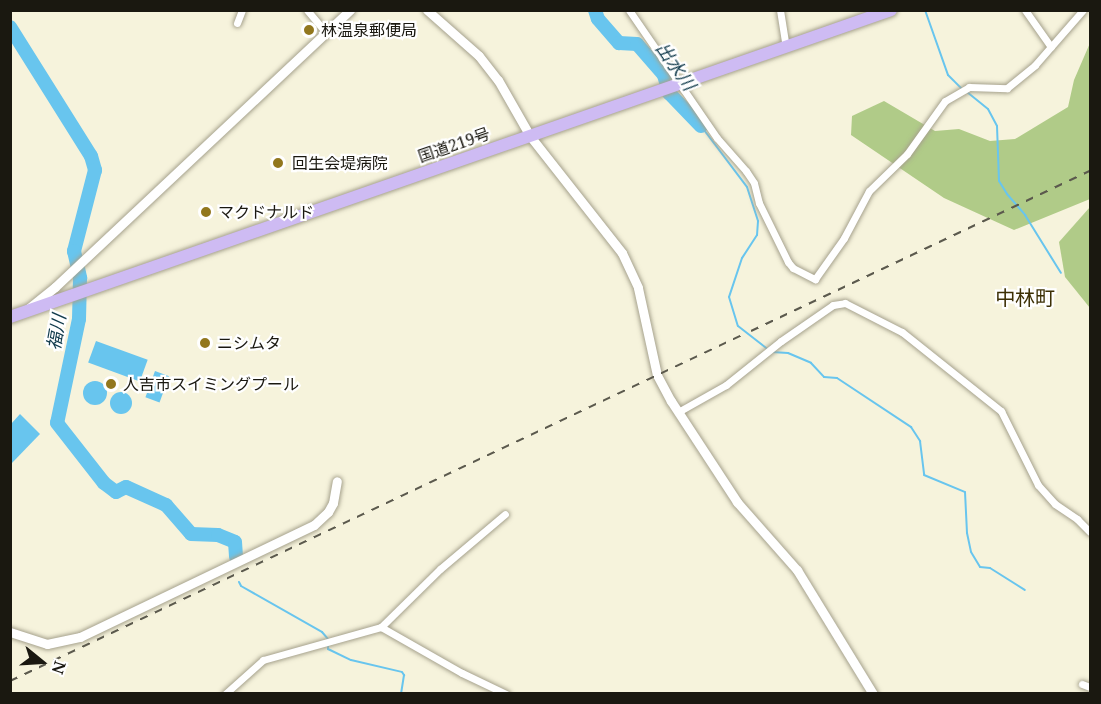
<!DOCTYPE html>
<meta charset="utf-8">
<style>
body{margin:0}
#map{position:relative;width:1101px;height:704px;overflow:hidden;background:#f6f3dc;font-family:"Noto Serif","Noto Sans JP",serif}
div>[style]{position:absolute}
.green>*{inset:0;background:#b0cb88}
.water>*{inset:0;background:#68c5ee;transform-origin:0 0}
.round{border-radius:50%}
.stream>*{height:2px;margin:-1px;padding:0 1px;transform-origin:1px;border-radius:1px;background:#68c5ee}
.river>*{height:14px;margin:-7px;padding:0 7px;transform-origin:7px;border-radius:7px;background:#68c5ee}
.roads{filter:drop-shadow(0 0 2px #a6a28d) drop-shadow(0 0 2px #a6a28d)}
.minor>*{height:7px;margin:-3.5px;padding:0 3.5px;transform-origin:3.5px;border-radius:3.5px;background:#fff}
.tertiary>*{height:9px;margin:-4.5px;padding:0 4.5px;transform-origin:4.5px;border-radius:4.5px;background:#fff}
.trunk>*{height:12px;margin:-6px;padding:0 6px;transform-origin:6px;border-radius:6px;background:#cebbf3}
.rail>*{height:2px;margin-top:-1px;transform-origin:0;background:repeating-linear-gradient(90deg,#5b594d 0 8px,transparent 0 16px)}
.dots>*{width:16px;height:16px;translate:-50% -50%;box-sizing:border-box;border:3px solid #fff;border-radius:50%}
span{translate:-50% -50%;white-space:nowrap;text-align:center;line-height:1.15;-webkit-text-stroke:4.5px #fff;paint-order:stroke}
.poi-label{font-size:16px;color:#1a1810}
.left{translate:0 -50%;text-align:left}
.street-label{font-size:16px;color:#1a1810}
.water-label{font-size:18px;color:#103a4b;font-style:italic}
.quarter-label{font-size:20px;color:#3d3005}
.frame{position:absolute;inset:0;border:12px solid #1a1810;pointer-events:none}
.north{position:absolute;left:12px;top:632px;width:60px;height:60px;-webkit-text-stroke:4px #fff;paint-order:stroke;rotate:108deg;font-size:16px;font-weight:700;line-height:24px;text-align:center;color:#1a1810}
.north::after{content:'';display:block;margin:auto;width:21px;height:27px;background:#1a1810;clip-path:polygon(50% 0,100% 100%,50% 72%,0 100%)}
</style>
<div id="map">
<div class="green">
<div style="clip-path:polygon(1090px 43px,1090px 199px,1014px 230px,944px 198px,851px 135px,852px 116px,884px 101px,935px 131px,959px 129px,990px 141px,1015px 139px,1068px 107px,1074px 80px)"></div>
<div style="clip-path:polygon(1090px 207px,1090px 308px,1065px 277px,1059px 242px)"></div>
</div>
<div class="water">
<div style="left:96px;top:341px;width:55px;height:23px;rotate:20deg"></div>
<div style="left:155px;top:371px;width:15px;height:28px;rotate:20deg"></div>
<div class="round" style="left:83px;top:381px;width:24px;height:24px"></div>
<div class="round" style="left:110px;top:392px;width:22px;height:22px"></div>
<div style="clip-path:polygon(20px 414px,40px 434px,11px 464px,11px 424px)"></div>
</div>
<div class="stream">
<div style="left:925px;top:10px;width:69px;rotate:70.5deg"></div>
<div style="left:948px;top:75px;width:20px;rotate:45deg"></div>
<div style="left:967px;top:92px;width:27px;rotate:39deg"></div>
<div style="left:988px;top:109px;width:19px;rotate:62deg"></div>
<div style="left:997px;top:126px;width:55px;rotate:87.9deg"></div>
<div style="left:999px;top:181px;width:15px;rotate:58deg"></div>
<div style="left:1007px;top:194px;width:28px;rotate:49deg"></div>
<div style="left:1025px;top:215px;width:68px;rotate:58.2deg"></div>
<div style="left:701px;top:126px;width:76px;rotate:53deg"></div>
<div style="left:747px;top:187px;width:36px;rotate:72deg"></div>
<div style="left:758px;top:221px;width:14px;rotate:94deg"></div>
<div style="left:757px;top:235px;width:27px;rotate:123deg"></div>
<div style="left:742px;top:258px;width:41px;rotate:108.4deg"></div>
<div style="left:729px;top:297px;width:30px;rotate:73deg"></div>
<div style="left:738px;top:326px;width:37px;rotate:38deg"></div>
<div style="left:772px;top:352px;width:16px;rotate:4deg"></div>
<div style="left:788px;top:353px;width:25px;rotate:23deg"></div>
<div style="left:811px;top:363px;width:19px;rotate:47deg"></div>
<div style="left:824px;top:377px;width:13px;rotate:4deg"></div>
<div style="left:837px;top:378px;width:89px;rotate:33.5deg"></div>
<div style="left:911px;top:427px;width:17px;rotate:57deg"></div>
<div style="left:920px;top:441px;width:34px;rotate:83deg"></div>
<div style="left:924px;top:475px;width:44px;rotate:22.5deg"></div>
<div style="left:965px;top:492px;width:41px;rotate:87.2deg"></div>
<div style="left:967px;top:533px;width:19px;rotate:78deg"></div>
<div style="left:971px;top:552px;width:17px;rotate:59deg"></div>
<div style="left:980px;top:567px;width:10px;rotate:6deg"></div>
<div style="left:990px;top:568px;width:41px;rotate:32.2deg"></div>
<div style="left:239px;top:582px;width:4px;rotate:63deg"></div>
<div style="left:241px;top:586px;width:93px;rotate:29.6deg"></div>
<div style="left:322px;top:632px;width:9px;rotate:49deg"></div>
<div style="left:328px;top:644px;width:5px;rotate:90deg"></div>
<div style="left:328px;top:649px;width:25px;rotate:26deg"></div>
<div style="left:351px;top:660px;width:52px;rotate:13.2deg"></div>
<div style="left:402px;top:672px;width:4px;rotate:56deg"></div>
<div style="left:404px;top:675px;width:19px;rotate:99deg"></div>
</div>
<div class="river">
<div style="left:595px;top:10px;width:9px;rotate:72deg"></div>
<div style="left:598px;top:19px;width:32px;rotate:49deg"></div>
<div style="left:619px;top:43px;width:18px;rotate:3deg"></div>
<div style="left:637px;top:44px;width:41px;rotate:48.9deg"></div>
<div style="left:664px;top:75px;width:19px;rotate:74deg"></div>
<div style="left:669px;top:93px;width:46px;rotate:45.9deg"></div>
<div style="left:10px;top:27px;width:152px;rotate:57.9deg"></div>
<div style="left:91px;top:156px;width:15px;rotate:74deg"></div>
<div style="left:95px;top:170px;width:84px;rotate:104.5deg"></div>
<div style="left:74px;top:251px;width:28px;rotate:77deg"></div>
<div style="left:80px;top:278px;width:41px;rotate:91.4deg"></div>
<div style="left:79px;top:319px;width:106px;rotate:101.9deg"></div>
<div style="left:57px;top:423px;width:76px;rotate:51.9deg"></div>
<div style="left:104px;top:483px;width:15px;rotate:37deg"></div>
<div style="left:116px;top:492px;width:11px;rotate:-27deg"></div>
<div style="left:126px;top:487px;width:44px;rotate:24.2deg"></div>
<div style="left:166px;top:505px;width:38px;rotate:49deg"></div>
<div style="left:191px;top:534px;width:27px;rotate:2deg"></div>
<div style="left:218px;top:535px;width:18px;rotate:22deg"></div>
<div style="left:235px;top:542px;width:15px;rotate:86deg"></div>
</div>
<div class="roads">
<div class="minor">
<div style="left:307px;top:10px;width:30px;rotate:50deg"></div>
<div style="left:629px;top:10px;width:155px;rotate:55.5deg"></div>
<div style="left:717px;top:138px;width:44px;rotate:48.7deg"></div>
<div style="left:746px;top:171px;width:14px;rotate:56deg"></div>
<div style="left:754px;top:183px;width:21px;rotate:76deg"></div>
<div style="left:759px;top:203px;width:66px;rotate:63.8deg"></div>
<div style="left:788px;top:262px;width:8px;rotate:50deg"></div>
<div style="left:793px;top:268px;width:25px;rotate:27deg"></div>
<div style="left:815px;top:279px;width:50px;rotate:-54.7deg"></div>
<div style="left:844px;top:238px;width:53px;rotate:-62deg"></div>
<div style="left:869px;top:191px;width:53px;rotate:-44.2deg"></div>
<div style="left:907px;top:154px;width:65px;rotate:-54.4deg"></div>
<div style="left:945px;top:101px;width:28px;rotate:-30deg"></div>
<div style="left:969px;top:87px;width:38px;rotate:2deg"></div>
<div style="left:1007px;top:88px;width:36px;rotate:-39deg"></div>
<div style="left:1035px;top:65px;width:73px;rotate:-48.9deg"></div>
<div style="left:780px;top:10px;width:36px;rotate:81deg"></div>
<div style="left:1025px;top:10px;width:45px;rotate:54.9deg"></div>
<div style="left:237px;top:23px;width:14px;rotate:-69deg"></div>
<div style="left:678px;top:412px;width:55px;rotate:-29.4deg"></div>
<div style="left:726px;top:385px;width:70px;rotate:-38.7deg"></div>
<div style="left:781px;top:341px;width:63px;rotate:-34.7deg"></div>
<div style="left:833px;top:305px;width:12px;rotate:-9deg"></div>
<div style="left:845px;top:303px;width:64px;rotate:27deg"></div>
<div style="left:902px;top:332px;width:127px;rotate:38.6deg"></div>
<div style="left:1001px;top:411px;width:83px;rotate:63.4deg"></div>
<div style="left:1038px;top:485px;width:25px;rotate:48deg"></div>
<div style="left:1055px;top:504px;width:27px;rotate:34deg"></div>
<div style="left:1077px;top:519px;width:18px;rotate:45deg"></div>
<div style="left:381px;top:627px;width:93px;rotate:29.6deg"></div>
<div style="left:462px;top:673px;width:49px;rotate:25.5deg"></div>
<div style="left:1082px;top:684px;width:9px;rotate:21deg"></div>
<div style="left:225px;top:694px;width:51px;rotate:-41.8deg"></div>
<div style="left:263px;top:660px;width:123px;rotate:-15.6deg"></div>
<div style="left:381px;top:627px;width:83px;rotate:-44.5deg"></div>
<div style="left:440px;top:569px;width:85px;rotate:-40.2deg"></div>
</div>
<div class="tertiary">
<div style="left:427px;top:10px;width:69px;rotate:41.5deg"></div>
<div style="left:479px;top:56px;width:31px;rotate:52deg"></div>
<div style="left:498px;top:80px;width:64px;rotate:60.3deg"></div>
<div style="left:530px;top:136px;width:149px;rotate:51.8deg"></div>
<div style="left:622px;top:253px;width:38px;rotate:65deg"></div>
<div style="left:638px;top:288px;width:89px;rotate:77.7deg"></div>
<div style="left:657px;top:375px;width:30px;rotate:62deg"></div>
<div style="left:671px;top:401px;width:121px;rotate:56.8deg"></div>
<div style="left:737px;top:502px;width:91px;rotate:48.6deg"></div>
<div style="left:797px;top:570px;width:145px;rotate:58.5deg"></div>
<div style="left:29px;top:308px;width:33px;rotate:-39deg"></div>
<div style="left:55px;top:287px;width:405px;rotate:-43.2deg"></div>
<div style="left:10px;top:632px;width:39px;rotate:18deg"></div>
<div style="left:47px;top:644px;width:34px;rotate:-12deg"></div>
<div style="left:80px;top:637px;width:259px;rotate:-25.6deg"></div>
<div style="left:314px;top:525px;width:19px;rotate:-43deg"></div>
<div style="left:328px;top:512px;width:10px;rotate:-61deg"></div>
<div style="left:333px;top:503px;width:22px;rotate:-80deg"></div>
</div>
<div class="trunk">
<div style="left:10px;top:317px;width:933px;rotate:-19.21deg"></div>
</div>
</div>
<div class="rail">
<div style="left:751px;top:331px;width:375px;rotate:-25.3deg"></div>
<div style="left:10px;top:681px;width:810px;rotate:-25.3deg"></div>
</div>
<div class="dots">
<div style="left:309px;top:30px;background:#92771d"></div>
<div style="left:278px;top:163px;background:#92771d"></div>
<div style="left:206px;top:212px;background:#92771d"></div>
<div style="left:205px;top:343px;background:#92771d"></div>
<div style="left:111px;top:384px;background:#92771d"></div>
</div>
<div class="poi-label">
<span class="left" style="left:321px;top:30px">林温泉郵便局</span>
<span class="left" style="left:292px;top:163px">回生会堤病院</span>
<span class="left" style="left:218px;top:212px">マクドナルド</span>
<span class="left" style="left:217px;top:343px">ニシムタ</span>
<span class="left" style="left:123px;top:384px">人吉市スイミングプール</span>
</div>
<div class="street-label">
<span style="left:454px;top:145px;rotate:-19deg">国道219号</span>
</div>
<div class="water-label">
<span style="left:676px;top:66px;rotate:55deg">出水川</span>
<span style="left:56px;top:332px;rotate:-80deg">福川</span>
</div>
<div class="quarter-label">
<span style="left:1025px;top:297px">中林町</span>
</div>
<div class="frame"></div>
<div class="north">N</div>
</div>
